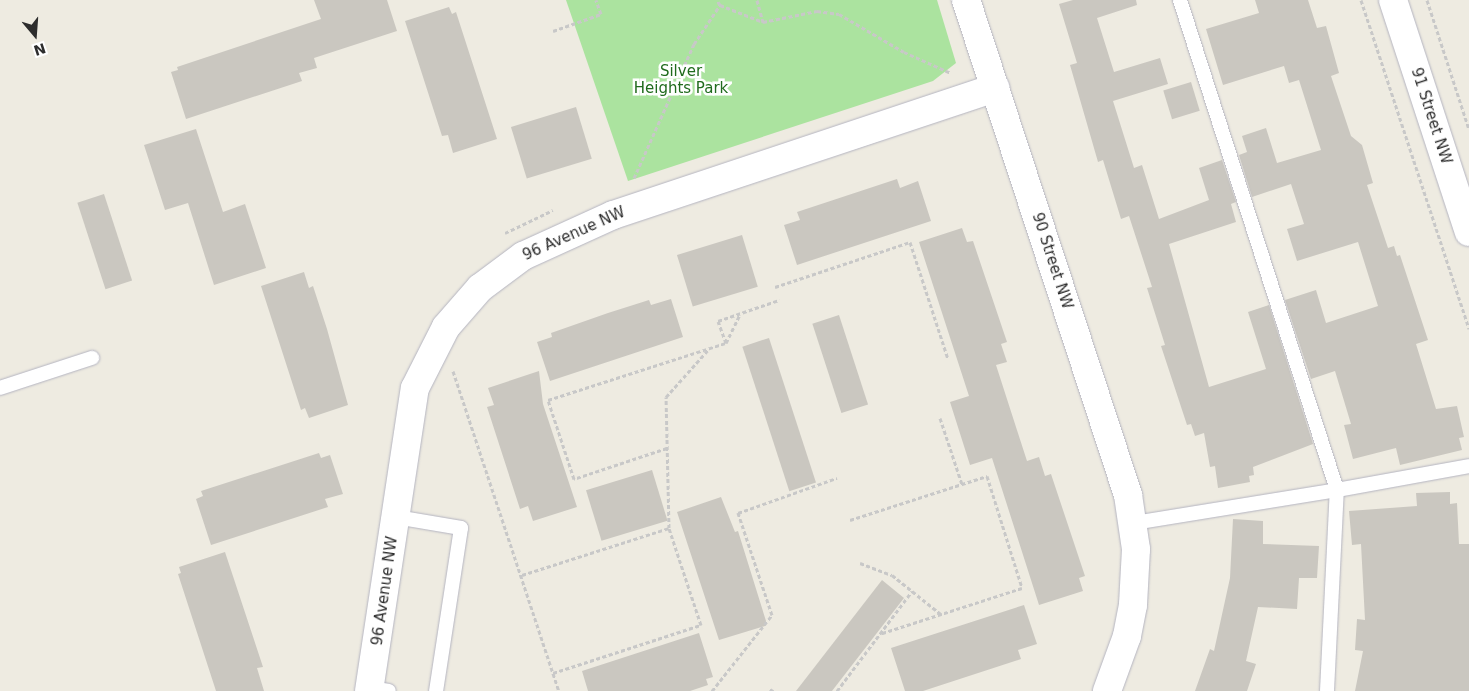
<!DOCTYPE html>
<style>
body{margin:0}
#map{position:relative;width:1469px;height:691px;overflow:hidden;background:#eeebe1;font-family:"DejaVu Sans",sans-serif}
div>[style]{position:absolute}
.green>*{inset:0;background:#abe39f}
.building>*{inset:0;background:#cac7c0;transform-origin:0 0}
.path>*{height:3px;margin-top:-1.5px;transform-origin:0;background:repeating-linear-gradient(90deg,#c8c8c8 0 4px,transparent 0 6.5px)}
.roads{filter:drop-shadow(0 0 1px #b4b4c0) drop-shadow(0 0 1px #b4b4c0)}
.service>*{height:14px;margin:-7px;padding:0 7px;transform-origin:7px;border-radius:7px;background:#fff}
.minor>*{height:28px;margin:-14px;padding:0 14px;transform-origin:14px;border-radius:14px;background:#fff}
span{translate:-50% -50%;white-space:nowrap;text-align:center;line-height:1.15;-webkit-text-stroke:5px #fff;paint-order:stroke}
.park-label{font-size:15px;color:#206b1d}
.street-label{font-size:15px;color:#2d2d2d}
.north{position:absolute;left:10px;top:10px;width:50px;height:50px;-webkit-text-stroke:4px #fff;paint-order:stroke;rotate:162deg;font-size:14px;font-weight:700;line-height:20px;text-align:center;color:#2d2d2d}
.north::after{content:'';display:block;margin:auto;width:18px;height:22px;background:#2d2d2d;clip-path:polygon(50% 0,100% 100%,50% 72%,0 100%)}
</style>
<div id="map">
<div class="green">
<div style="clip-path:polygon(566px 0,937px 0,956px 63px,933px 81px,628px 181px)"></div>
</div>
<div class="building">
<div style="clip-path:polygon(314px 0,387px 0,397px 31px,314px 58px,317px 68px,299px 73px,302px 81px,186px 119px,171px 72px,178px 70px,177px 67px,321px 19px)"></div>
<div style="clip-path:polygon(1073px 0,1136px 0,1137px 5px,1097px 18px,1114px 72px,1160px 58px,1168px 84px,1113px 101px,1134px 168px,1142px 165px,1159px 219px,1209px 200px,1199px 168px,1222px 160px,1236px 202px,1231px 204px,1236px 222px,1169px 244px,1209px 387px,1266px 369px,1248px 312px,1269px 305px,1313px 444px,1253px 467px,1254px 475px,1249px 476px,1250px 482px,1218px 488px,1215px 466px,1210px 467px,1204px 433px,1195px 436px,1191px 424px,1187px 425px,1161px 346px,1165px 345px,1147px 288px,1152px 287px,1129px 216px,1121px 219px,1103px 160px,1098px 162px,1070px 65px,1077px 63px,1059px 4px)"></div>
<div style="clip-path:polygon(1255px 0,1308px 0,1317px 28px,1326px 26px,1339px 73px,1331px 76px,1351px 136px,1362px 145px,1373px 183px,1367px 185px,1388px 248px,1394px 246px,1397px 256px,1400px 255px,1428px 340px,1416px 344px,1436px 409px,1457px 406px,1464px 437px,1459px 438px,1462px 450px,1400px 465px,1396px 448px,1353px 459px,1344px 425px,1351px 424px,1335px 371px,1311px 379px,1285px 300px,1316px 290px,1326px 323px,1378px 306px,1358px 242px,1297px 261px,1287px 229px,1304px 224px,1291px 184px,1252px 197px,1239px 155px,1247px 152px,1242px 136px,1266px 128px,1277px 163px,1321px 150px,1299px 80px,1289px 83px,1284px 66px,1223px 85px,1206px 29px,1259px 13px)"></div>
<div style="clip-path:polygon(449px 7px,452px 14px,456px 12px,497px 139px,453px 153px,448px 135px,442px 136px,405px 21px)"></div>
<div style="left:1191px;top:82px;width:30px;height:29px;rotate:73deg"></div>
<div style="left:576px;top:107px;width:54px;height:68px;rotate:73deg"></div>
<div style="clip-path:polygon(196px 129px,223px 212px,245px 204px,266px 268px,214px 285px,188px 203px,165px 210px,144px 145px)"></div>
<div style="clip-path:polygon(897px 179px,900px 188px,918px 181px,931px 221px,797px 265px,784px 225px,800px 220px,797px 212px)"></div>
<div style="left:104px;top:194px;width:91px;height:28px;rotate:72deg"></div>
<div style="clip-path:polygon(962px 228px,967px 242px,973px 241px,1007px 342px,1001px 344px,1007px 362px,996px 365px,1027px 461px,1039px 457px,1045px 476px,1051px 474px,1085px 576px,1079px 578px,1083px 591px,1039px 605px,992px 458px,970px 465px,950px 402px,969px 396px,919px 242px)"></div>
<div style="left:742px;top:235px;width:54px;height:68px;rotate:73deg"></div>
<div style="clip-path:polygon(304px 272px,309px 288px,313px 286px,327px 329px,348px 405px,309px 418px,305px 408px,301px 410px,261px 286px)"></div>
<div style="clip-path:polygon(671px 299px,683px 337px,550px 381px,537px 342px,552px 337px,551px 333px,608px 313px,649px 300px,651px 305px)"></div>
<div style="left:839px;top:315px;width:94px;height:28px;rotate:72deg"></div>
<div style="left:769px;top:338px;width:152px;height:28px;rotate:72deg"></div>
<div style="clip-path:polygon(539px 371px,543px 404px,577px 507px,533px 521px,528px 506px,520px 509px,487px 407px,494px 405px,488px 388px)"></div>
<div style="clip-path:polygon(319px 453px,321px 458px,330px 455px,343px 494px,325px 499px,328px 507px,211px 545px,196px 499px,203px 496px,201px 491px)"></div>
<div style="left:652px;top:470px;width:53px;height:69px;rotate:73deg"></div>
<div style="clip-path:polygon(1450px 492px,1450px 504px,1457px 503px,1459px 544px,1469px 544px,1469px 691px,1355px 691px,1363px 651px,1355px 650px,1357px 619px,1365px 620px,1361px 544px,1352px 545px,1349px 511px,1417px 506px,1416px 493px)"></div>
<div style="clip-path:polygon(721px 497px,735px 532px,738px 531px,766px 621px,765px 626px,719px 640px,677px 512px)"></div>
<div style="clip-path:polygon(1233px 519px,1263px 521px,1263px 544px,1319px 546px,1317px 578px,1299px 578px,1297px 609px,1258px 607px,1246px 661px,1256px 664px,1247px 691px,1195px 691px,1210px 649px,1214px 651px,1230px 578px)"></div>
<div style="clip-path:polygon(225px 552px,263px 667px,257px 668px,264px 691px,216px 691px,178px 574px,181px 573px,179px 567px)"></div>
<div style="clip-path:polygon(882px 580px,904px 598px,832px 691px,796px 691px)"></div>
<div style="clip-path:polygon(1024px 605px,1037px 644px,1018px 650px,1021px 659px,923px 691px,905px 691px,891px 648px)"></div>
<div style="clip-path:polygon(699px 633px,713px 677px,706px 679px,708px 685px,690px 691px,588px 691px,582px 671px)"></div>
</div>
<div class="path">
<div style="left:757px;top:0;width:23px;rotate:75deg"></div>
<div style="left:763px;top:22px;width:55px;rotate:-11.5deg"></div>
<div style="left:817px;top:11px;width:22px;rotate:8deg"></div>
<div style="left:839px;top:14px;width:75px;rotate:30.3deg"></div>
<div style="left:904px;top:52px;width:51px;rotate:24.1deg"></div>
<div style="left:1361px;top:0;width:346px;rotate:71.8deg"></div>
<div style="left:1427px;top:0;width:136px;rotate:72deg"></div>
<div style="left:720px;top:5px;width:46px;rotate:21.6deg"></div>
<div style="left:553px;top:31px;width:51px;rotate:-19.5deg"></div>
<div style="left:601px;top:14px;width:15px;rotate:-110deg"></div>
<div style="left:634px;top:178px;width:147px;rotate:-65.9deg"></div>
<div style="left:694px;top:44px;width:47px;rotate:-56.3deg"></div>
<div style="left:720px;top:5px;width:6px;rotate:-121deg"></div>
<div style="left:505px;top:233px;width:53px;rotate:-25.6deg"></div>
<div style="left:775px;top:287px;width:142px;rotate:-18.4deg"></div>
<div style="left:910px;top:242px;width:123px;rotate:72deg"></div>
<div style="left:726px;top:343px;width:32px;rotate:-64deg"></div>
<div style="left:453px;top:371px;width:337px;rotate:71.7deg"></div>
<div style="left:940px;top:418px;width:70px;rotate:71.6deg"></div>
<div style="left:667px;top:448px;width:98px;rotate:161.6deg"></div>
<div style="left:574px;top:479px;width:83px;rotate:-108.2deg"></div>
<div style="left:548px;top:400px;width:187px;rotate:-17.8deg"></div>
<div style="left:726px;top:343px;width:23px;rotate:-110deg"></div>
<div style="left:718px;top:321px;width:65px;rotate:-19deg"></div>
<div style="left:850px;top:520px;width:144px;rotate:-17.8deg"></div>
<div style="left:987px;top:476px;width:117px;rotate:72.6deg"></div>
<div style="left:1022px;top:588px;width:149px;rotate:162.1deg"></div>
<div style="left:860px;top:563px;width:34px;rotate:21deg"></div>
<div style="left:892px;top:575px;width:64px;rotate:38.7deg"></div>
<div style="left:522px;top:575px;width:154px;rotate:-17.7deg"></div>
<div style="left:553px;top:673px;width:156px;rotate:-18deg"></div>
<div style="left:701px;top:625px;width:102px;rotate:-108.3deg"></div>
<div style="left:669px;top:528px;width:131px;rotate:-91.3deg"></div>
<div style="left:666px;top:397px;width:63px;rotate:-48.2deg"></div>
<div style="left:770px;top:689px;width:4px;rotate:34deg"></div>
<div style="left:712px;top:691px;width:97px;rotate:-51.7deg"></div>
<div style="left:772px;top:615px;width:108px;rotate:-108.4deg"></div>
<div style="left:738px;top:513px;width:105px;rotate:-19.5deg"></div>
<div style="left:837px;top:691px;width:125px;rotate:-53.1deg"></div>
</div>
<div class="roads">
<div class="service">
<div style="left:0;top:388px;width:97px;rotate:-18.1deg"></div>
<div style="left:396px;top:517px;width:66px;rotate:9.6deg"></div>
<div style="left:461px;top:528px;width:165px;rotate:98.7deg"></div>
<div style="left:1134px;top:523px;width:206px;rotate:-9.2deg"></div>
<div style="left:1337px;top:490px;width:515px;rotate:-107.77deg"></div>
<div style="left:370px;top:688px;width:19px;rotate:9deg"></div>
<div style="left:1327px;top:691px;width:201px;rotate:-87.2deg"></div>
<div style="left:1337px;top:490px;width:134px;rotate:-10.3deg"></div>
</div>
<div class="minor">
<div style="left:966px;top:0;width:521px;rotate:71.88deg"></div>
<div style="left:1128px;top:495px;width:55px;rotate:81.6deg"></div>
<div style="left:1136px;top:549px;width:56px;rotate:93.1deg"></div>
<div style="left:1133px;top:605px;width:32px;rotate:101deg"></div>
<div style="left:1127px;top:636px;width:59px;rotate:110deg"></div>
<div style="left:1393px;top:0;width:244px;rotate:71.9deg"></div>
<div style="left:369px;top:691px;width:306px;rotate:-81.4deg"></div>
<div style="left:415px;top:388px;width:68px;rotate:-63.1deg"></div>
<div style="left:446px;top:327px;width:52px;rotate:-48.9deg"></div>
<div style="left:480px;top:288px;width:54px;rotate:-36.7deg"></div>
<div style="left:523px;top:256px;width:99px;rotate:-24.5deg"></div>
<div style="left:613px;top:215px;width:403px;rotate:-18.4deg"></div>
</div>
</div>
<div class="park-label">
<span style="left:681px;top:80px">Silver<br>Heights Park</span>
</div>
<div class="street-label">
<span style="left:1431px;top:116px;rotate:72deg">91 Street NW</span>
<span style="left:574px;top:234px;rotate:-24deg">96 Avenue NW</span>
<span style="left:1052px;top:261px;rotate:72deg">90 Street NW</span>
<span style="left:385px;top:591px;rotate:-82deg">96 Avenue NW</span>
</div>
<div class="north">N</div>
</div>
